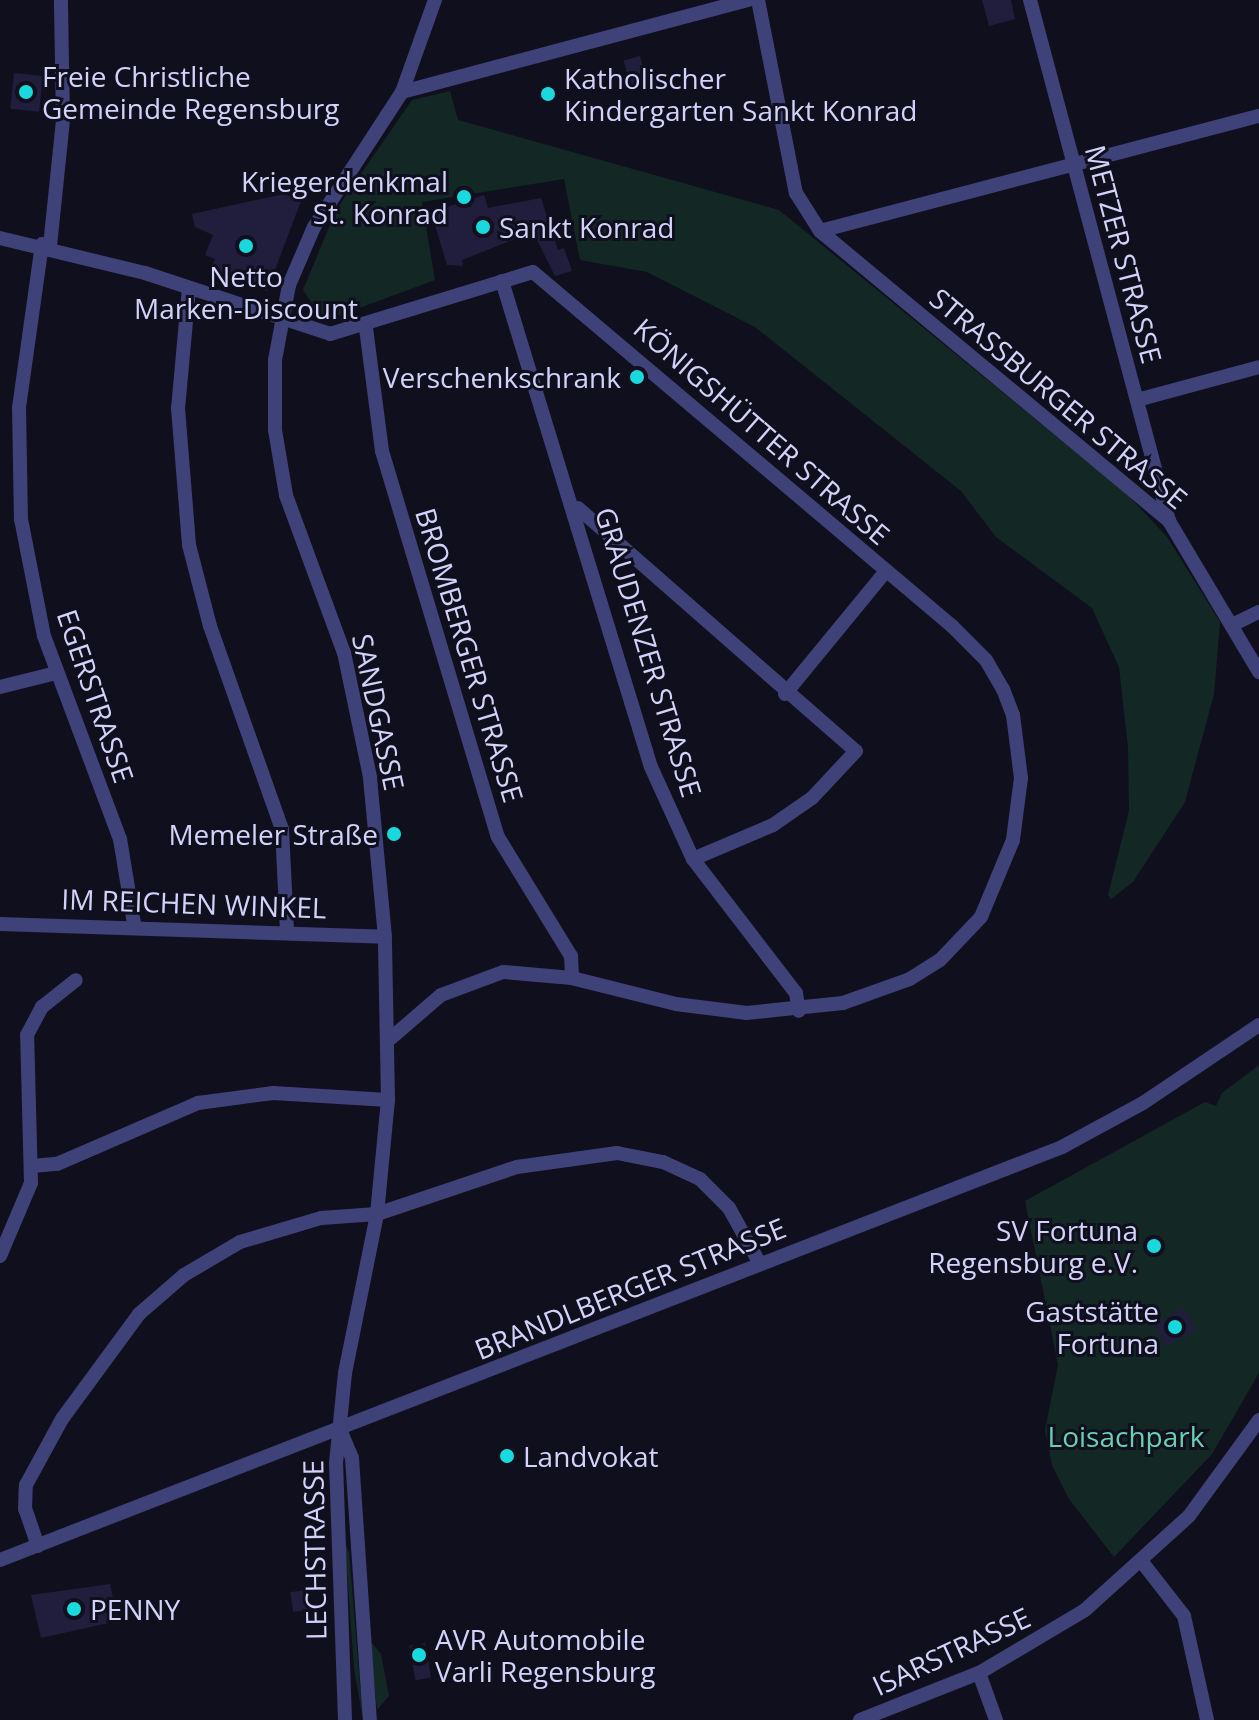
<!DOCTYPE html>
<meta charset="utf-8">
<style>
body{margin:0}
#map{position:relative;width:1259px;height:1720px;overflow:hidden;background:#100f1e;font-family:"Open Sans",sans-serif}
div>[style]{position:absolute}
.green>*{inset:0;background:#132825}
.building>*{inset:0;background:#211d3d;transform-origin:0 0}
.minor>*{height:14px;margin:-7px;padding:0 7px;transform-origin:7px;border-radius:7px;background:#3f4278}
.dots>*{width:22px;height:22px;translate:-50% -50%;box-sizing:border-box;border:4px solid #100f1e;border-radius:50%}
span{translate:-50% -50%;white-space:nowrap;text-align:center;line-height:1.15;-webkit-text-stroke:6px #100f1e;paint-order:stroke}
.poi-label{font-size:28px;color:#d3d2fa}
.left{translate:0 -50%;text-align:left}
.right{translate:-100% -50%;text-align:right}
.street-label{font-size:28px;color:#d3d2fa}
.park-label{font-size:28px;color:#67d0ae}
</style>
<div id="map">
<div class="green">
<div style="clip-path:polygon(450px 91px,458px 120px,779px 210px,1127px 494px,1167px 537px,1220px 622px,1214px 694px,1185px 802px,1133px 882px,1111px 899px,1108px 895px,1129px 811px,1128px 747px,1119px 667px,1092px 608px,996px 537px,961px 491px,755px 327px,647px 272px,580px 260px,564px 179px,422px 202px,435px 280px,324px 321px,303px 290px,336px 210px,412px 100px)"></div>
<div style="clip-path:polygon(1259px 1065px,1259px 1373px,1212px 1454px,1114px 1557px,1069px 1499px,1052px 1465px,1045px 1430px,1058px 1365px,1025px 1201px,1205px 1102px,1216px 1106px,1222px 1093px)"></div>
<div style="clip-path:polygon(345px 1543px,349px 1552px,363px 1720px,354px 1669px)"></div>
<div style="clip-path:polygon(370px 1641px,381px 1654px,389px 1696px,377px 1710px)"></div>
</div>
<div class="building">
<div style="clip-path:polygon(982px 0,1011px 0,1015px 19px,989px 26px)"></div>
<div style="left:640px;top:56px;width:30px;height:17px;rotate:75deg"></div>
<div style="left:14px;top:73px;width:29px;height:36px;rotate:6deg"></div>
<div style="clip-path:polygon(284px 194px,301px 201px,267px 291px,211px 270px,215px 259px,205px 255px,213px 235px,195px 227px,192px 214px)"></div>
<div style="clip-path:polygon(484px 195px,488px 208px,541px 198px,558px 250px,564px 248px,572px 271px,555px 276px,533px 232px,462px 260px,463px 266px,447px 265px,431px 212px)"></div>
<div style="left:1184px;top:1308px;width:25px;height:34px;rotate:61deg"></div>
<div style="clip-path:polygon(110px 1584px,118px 1621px,41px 1638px,31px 1595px)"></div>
<div style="left:305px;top:1590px;width:20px;height:15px;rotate:81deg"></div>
<div style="left:425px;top:1643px;width:35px;height:16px;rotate:80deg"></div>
</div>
<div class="minor">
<div style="left:758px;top:0;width:197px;rotate:78.9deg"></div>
<div style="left:796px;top:193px;width:45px;rotate:57.7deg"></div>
<div style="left:820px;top:231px;width:454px;rotate:39.7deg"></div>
<div style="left:1169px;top:521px;width:176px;rotate:59.2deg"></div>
<div style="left:1030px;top:0;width:539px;rotate:75.06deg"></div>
<div style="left:402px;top:92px;width:358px;rotate:-14.9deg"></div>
<div style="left:820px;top:231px;width:454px;rotate:-14.7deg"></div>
<div style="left:0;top:238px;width:149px;rotate:13.6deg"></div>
<div style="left:145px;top:273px;width:195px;rotate:18.2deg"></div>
<div style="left:330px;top:334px;width:212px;rotate:-17deg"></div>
<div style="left:533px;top:272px;width:549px;rotate:40.19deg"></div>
<div style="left:952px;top:626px;width:48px;rotate:45deg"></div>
<div style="left:986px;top:660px;width:34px;rotate:60deg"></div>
<div style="left:1003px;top:689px;width:28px;rotate:69deg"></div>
<div style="left:1013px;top:715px;width:64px;rotate:82.8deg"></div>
<div style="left:1021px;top:778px;width:63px;rotate:97.4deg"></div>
<div style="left:1013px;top:840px;width:83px;rotate:112.6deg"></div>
<div style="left:981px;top:917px;width:59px;rotate:133.6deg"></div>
<div style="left:940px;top:960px;width:36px;rotate:148deg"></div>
<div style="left:910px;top:979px;width:71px;rotate:160.3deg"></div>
<div style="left:843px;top:1003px;width:97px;rotate:174.1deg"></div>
<div style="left:747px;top:1013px;width:72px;rotate:-172.8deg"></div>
<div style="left:676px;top:1004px;width:107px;rotate:-166deg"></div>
<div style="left:572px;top:978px;width:69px;rotate:-175deg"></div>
<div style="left:503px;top:972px;width:66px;rotate:159.6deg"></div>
<div style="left:441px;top:995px;width:67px;rotate:139.2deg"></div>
<div style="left:42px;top:244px;width:165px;rotate:98deg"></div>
<div style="left:19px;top:407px;width:112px;rotate:89deg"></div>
<div style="left:21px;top:519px;width:119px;rotate:78.9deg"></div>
<div style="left:44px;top:636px;width:217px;rotate:69.5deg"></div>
<div style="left:120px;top:839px;width:86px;rotate:80.6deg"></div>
<div style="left:50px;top:246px;width:127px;rotate:-84.1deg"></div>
<div style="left:63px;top:120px;width:120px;rotate:-91deg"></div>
<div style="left:502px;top:281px;width:508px;rotate:72.96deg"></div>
<div style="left:651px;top:767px;width:101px;rotate:65.5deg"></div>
<div style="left:693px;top:859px;width:169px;rotate:52.5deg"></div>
<div style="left:796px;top:993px;width:18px;rotate:81deg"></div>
<div style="left:189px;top:288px;width:121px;rotate:95.2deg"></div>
<div style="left:178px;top:408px;width:137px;rotate:85.4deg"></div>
<div style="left:189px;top:545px;width:84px;rotate:75.5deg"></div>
<div style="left:210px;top:626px;width:215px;rotate:70.5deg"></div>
<div style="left:282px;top:829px;width:103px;rotate:87.2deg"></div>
<div style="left:366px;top:328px;width:124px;rotate:82.6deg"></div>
<div style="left:382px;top:451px;width:403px;rotate:73.3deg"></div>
<div style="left:498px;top:837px;width:140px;rotate:58.5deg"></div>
<div style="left:571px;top:956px;width:22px;rotate:87deg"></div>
<div style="left:1137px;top:400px;width:126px;rotate:-15.1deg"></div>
<div style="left:578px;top:508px;width:369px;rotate:41.2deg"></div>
<div style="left:856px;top:751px;width:64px;rotate:133.1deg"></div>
<div style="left:812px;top:798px;width:47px;rotate:145.3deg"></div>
<div style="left:773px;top:825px;width:87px;rotate:157deg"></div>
<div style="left:1234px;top:624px;width:28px;rotate:-26deg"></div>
<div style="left:0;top:687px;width:58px;rotate:-14deg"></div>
<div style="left:785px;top:694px;width:159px;rotate:-50.6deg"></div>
<div style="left:0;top:924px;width:385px;rotate:1.9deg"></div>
<div style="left:32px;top:1166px;width:25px;rotate:-5deg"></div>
<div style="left:57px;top:1164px;width:154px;rotate:-23.4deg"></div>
<div style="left:198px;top:1103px;width:76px;rotate:-7.6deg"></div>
<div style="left:273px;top:1093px;width:115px;rotate:3.5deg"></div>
<div style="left:0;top:1256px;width:79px;rotate:-67deg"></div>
<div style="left:31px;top:1183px;width:148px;rotate:-91.5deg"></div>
<div style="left:27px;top:1035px;width:32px;rotate:-62deg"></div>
<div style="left:42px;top:1007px;width:43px;rotate:-38.5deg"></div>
<div style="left:341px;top:1432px;width:28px;rotate:67deg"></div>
<div style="left:352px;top:1458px;width:263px;rotate:86.1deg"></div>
<div style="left:38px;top:1546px;width:39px;rotate:-109deg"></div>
<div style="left:25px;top:1509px;width:24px;rotate:-88deg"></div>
<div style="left:26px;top:1485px;width:75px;rotate:-61.4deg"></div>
<div style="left:62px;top:1419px;width:130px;rotate:-53.7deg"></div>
<div style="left:139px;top:1314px;width:60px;rotate:-40.9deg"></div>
<div style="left:184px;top:1275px;width:65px;rotate:-30.5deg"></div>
<div style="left:240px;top:1242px;width:84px;rotate:-16.5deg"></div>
<div style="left:321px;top:1218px;width:56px;rotate:-4.1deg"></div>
<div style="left:377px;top:1214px;width:148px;rotate:-18.6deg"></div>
<div style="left:517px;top:1167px;width:101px;rotate:-8deg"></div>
<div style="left:617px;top:1153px;width:47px;rotate:11.1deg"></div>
<div style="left:663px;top:1162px;width:41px;rotate:24.7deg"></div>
<div style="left:700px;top:1179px;width:41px;rotate:45deg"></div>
<div style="left:729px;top:1208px;width:64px;rotate:61deg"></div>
<div style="left:0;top:1560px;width:1139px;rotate:-21.25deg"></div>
<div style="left:1062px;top:1147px;width:92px;rotate:-28.5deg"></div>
<div style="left:1143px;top:1103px;width:140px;rotate:-33.9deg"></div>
<div style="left:1142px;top:1562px;width:68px;rotate:52.1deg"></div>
<div style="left:1184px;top:1616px;width:107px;rotate:77.5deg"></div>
<div style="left:979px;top:1673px;width:50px;rotate:70.1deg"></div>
<div style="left:345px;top:1720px;width:257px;rotate:-92deg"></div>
<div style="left:336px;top:1463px;width:90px;rotate:-84.3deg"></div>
<div style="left:345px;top:1373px;width:162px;rotate:-78.6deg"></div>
<div style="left:377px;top:1214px;width:115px;rotate:-84.5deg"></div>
<div style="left:388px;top:1100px;width:163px;rotate:-91.1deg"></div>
<div style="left:385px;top:937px;width:161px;rotate:-95.4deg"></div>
<div style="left:370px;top:777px;width:127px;rotate:-101.8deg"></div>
<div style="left:344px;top:653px;width:168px;rotate:-110.2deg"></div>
<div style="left:286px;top:495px;width:66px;rotate:-99.6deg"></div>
<div style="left:275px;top:430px;width:70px;rotate:-90deg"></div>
<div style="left:275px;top:360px;width:76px;rotate:-79.4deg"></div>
<div style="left:289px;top:285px;width:63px;rotate:-66.7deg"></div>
<div style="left:314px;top:227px;width:161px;rotate:-56.9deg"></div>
<div style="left:402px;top:92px;width:98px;rotate:-70.3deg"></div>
<div style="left:860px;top:1720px;width:128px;rotate:-21.6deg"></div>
<div style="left:979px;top:1673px;width:123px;rotate:-30.7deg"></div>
<div style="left:1085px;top:1610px;width:140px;rotate:-42.1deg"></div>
<div style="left:1189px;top:1516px;width:119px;rotate:-53.9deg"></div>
</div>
<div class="dots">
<div style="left:26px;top:92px;background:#1ad9dd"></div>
<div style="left:548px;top:94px;background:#1ad9dd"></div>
<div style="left:464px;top:197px;background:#1ad9dd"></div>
<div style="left:483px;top:227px;background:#1ad9dd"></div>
<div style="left:246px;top:246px;background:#1ad9dd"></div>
<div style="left:637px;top:377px;background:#1ad9dd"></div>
<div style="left:394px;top:834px;background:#1ad9dd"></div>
<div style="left:1154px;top:1246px;background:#1ad9dd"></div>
<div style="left:1175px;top:1327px;background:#1ad9dd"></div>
<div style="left:507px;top:1456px;background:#1ad9dd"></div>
<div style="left:74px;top:1609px;background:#1ad9dd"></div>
<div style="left:419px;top:1655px;background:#1ad9dd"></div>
</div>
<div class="poi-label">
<span class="left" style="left:42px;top:92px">Freie Christliche<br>Gemeinde Regensburg</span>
<span class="left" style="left:564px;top:94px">Katholischer<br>Kindergarten Sankt Konrad</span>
<span class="right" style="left:448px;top:197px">Kriegerdenkmal<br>St. Konrad</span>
<span class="left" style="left:499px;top:227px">Sankt Konrad</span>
<span style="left:246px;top:292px">Netto<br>Marken-Discount</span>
<span class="right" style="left:621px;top:377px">Verschenkschrank</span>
<span class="right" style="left:378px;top:834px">Memeler Straße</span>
<span class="right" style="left:1138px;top:1246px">SV Fortuna<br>Regensburg e.V.</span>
<span class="right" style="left:1159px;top:1327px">Gaststätte<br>Fortuna</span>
<span class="left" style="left:523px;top:1456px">Landvokat</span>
<span class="left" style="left:90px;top:1609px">PENNY</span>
<span class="left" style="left:435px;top:1655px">AVR Automobile<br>Varli Regensburg</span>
</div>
<div class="street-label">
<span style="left:1124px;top:254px;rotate:75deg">METZER STRASSE</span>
<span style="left:1059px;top:398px;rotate:40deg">STRASSBURGER STRASSE</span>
<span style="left:762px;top:431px;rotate:41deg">KÖNIGSHÜTTER STRASSE</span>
<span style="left:649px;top:652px;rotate:73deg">GRAUDENZER STRASSE</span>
<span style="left:470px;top:655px;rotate:73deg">BROMBERGER STRASSE</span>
<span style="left:96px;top:696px;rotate:71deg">EGERSTRASSE</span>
<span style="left:379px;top:712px;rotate:78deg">SANDGASSE</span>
<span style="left:194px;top:903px;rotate:2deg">IM REICHEN WINKEL</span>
<span style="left:630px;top:1288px;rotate:-22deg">BRANDLBERGER STRASSE</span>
<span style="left:314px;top:1550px;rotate:-91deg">LECHSTRASSE</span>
<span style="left:951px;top:1651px;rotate:-25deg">ISARSTRASSE</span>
</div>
<div class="park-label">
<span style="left:1126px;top:1436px">Loisachpark</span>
</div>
</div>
